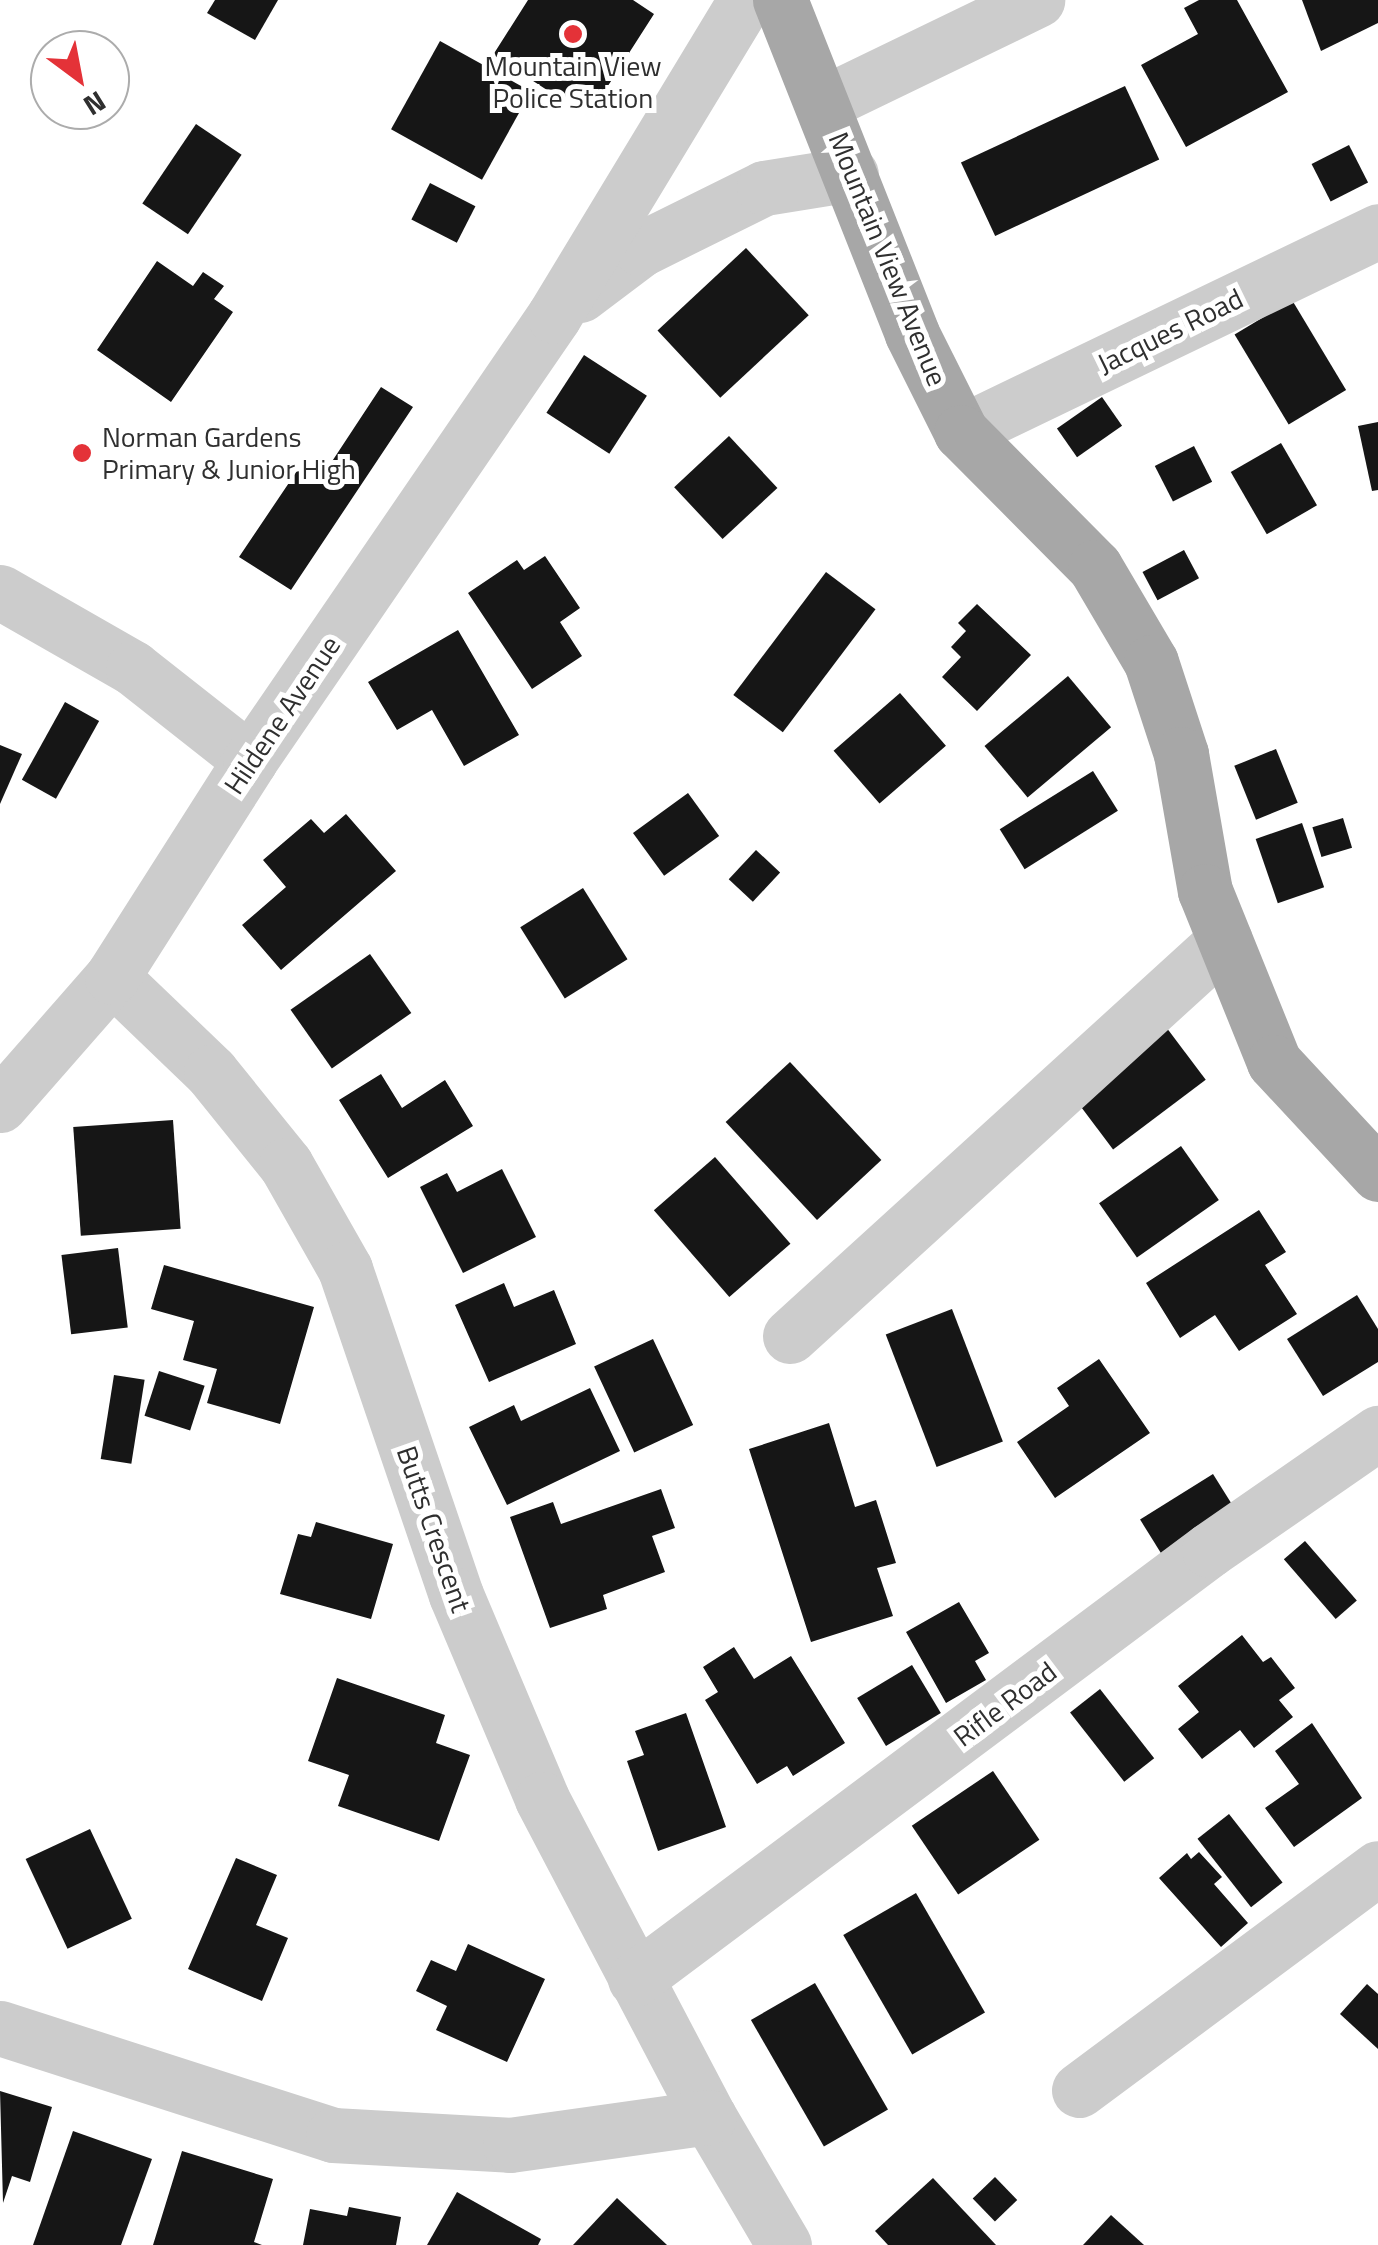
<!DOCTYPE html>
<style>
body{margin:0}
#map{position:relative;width:1378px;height:2245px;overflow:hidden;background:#fff;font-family:"Titillium Web",sans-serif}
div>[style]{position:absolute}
.building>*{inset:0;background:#161616;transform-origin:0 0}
.minor>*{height:55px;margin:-27.5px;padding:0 27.5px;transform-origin:27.5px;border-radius:27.5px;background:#ccc}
.major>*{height:55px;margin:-27.5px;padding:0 27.5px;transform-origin:27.5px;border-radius:27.5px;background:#a7a7a7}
.dots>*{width:28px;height:28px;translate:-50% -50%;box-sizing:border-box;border:5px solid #fff;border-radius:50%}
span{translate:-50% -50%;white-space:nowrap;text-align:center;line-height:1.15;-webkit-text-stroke:10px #fff;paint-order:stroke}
.poi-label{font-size:28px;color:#2f2f2f}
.left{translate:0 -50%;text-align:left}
.street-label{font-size:28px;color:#2f2f2f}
.north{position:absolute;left:30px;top:30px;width:100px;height:100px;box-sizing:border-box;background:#fff;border:2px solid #acacac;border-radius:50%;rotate:148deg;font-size:28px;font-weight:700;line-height:40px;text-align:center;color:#2f2f2f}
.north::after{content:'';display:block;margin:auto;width:35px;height:45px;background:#e43238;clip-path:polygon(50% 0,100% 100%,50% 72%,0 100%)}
</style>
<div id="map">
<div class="building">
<div style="clip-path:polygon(215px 0,278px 0,255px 40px,207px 13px)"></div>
<div style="clip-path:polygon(528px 0,633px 0,654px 14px,597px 103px,572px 86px,564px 101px,493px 55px)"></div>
<div style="clip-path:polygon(1199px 0,1237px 0,1288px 92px,1186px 147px,1141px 65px,1198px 34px,1184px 8px)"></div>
<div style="clip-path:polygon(1302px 0,1378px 0,1378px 23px,1321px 51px)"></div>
<div style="left:440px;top:41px;width:104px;height:101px;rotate:29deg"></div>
<div style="left:1125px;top:86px;width:81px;height:181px;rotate:65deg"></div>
<div style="left:196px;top:124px;width:55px;height:96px;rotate:34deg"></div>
<div style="left:1349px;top:145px;width:42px;height:42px;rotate:63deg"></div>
<div style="left:430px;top:183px;width:51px;height:41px;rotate:27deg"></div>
<div style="left:746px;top:248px;width:92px;height:121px;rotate:47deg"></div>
<div style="clip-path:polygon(157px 261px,193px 286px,203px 272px,224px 286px,214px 299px,233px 312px,171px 402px,97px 350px)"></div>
<div style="left:1292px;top:300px;width:105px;height:67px;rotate:59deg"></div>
<div style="left:584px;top:355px;width:75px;height:69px;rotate:33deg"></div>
<div style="clip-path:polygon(381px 387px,413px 407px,291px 590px,239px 557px,305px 459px,325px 472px)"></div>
<div style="left:1102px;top:397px;width:35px;height:55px;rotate:55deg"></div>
<div style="clip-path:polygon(1378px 422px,1378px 490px,1372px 491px,1358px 426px)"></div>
<div style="left:729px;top:436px;width:71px;height:75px;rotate:47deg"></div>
<div style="left:1281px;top:443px;width:72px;height:58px;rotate:60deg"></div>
<div style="left:1194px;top:446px;width:40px;height:44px;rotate:63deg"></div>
<div style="left:1184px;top:550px;width:32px;height:47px;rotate:62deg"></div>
<div style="clip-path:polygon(545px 556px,580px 608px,560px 622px,582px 656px,532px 689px,468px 593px,517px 560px,524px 570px)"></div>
<div style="left:826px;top:572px;width:62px;height:154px;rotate:37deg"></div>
<div style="clip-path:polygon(977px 604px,1031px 655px,977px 711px,942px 677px,961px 657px,951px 647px,966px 631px,958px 623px)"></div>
<div style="clip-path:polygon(458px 630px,519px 735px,464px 766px,432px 710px,397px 730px,368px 682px)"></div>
<div style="left:1068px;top:676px;width:67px;height:109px;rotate:50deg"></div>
<div style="left:900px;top:693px;width:70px;height:88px;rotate:49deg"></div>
<div style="left:65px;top:702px;width:39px;height:89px;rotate:29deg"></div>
<div style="clip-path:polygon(0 745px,22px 754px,0 804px)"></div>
<div style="left:1276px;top:749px;width:58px;height:45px;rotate:68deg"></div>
<div style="left:1093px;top:771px;width:47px;height:110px;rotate:58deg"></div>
<div style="left:688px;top:793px;width:53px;height:68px;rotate:54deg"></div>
<div style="clip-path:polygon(346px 814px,396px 871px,281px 970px,242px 925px,286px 887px,263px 860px,311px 819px,324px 833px)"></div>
<div style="left:1343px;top:818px;width:31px;height:32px;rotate:73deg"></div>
<div style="left:1302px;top:823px;width:68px;height:49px;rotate:71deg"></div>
<div style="left:756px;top:850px;width:33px;height:40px;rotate:43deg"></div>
<div style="left:583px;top:888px;width:84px;height:74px;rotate:58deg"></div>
<div style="left:370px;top:954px;width:72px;height:97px;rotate:55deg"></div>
<div style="left:1160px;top:1019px;width:76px;height:116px;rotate:53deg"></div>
<div style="left:790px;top:1062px;width:134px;height:88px;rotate:47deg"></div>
<div style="clip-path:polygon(381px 1074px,402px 1108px,445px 1080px,473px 1126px,388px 1178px,339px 1100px)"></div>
<div style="left:173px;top:1120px;width:109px;height:100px;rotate:86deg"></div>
<div style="left:1181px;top:1146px;width:66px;height:100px;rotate:55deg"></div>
<div style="left:715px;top:1157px;width:115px;height:81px;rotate:49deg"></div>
<div style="clip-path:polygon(502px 1169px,536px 1237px,463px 1273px,420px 1187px,447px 1173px,457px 1192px)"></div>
<div style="clip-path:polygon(1259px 1210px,1286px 1252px,1265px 1265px,1297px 1314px,1239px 1351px,1215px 1315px,1180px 1338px,1146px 1283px)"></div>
<div style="left:118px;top:1248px;width:80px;height:57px;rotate:83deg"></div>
<div style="clip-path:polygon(164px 1265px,314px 1307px,280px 1424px,207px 1403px,217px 1369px,183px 1360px,194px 1321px,151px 1309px)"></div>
<div style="clip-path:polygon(504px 1283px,514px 1307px,554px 1290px,576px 1344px,489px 1382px,455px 1305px)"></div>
<div style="clip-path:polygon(1357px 1295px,1378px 1329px,1378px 1362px,1323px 1396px,1287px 1339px)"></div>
<div style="left:952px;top:1309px;width:142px;height:71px;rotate:69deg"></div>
<div style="left:653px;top:1339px;width:95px;height:65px;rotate:65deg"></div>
<div style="clip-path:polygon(1099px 1359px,1150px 1433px,1055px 1498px,1017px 1442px,1069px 1406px,1057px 1388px)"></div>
<div style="left:159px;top:1371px;width:48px;height:47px;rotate:18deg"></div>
<div style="left:114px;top:1375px;width:31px;height:85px;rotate:9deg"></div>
<div style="clip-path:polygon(590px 1388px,620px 1451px,507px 1505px,469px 1427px,514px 1405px,521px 1421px)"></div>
<div style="clip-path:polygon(829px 1423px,855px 1507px,876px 1500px,896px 1563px,877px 1568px,893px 1616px,811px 1642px,749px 1449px)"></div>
<div style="left:1213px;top:1474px;width:49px;height:86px;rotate:58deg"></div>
<div style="clip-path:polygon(661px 1489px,675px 1528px,652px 1536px,665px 1572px,603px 1595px,607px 1609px,550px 1628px,510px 1517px,553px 1502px,561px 1524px)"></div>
<div style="clip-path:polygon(316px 1522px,393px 1544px,371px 1619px,280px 1594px,298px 1534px,311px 1537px)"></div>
<div style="left:1305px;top:1541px;width:79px;height:28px;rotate:49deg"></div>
<div style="clip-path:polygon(959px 1602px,989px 1653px,975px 1661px,986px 1680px,946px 1703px,906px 1632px)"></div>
<div style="clip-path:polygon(1242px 1635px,1263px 1662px,1271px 1657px,1295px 1688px,1279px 1700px,1293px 1717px,1254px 1748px,1240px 1730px,1202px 1759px,1178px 1729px,1199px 1712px,1178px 1686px)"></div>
<div style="clip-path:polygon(734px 1647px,754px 1679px,791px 1656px,845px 1743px,793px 1776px,787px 1766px,757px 1784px,705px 1700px,718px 1692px,703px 1667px)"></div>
<div style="left:912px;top:1665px;width:56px;height:64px;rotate:59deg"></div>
<div style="clip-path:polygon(337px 1678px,445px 1715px,436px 1743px,470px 1755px,439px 1841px,338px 1806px,349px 1775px,308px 1761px)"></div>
<div style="left:1100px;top:1689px;width:88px;height:38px;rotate:52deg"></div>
<div style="clip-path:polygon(686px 1713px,726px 1827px,658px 1851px,627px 1761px,644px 1755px,635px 1731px)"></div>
<div style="clip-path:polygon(1312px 1723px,1362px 1798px,1294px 1847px,1265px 1808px,1299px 1784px,1275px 1751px)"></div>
<div style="left:993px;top:1771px;width:83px;height:98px;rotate:56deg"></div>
<div style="left:1229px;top:1814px;width:87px;height:40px;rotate:52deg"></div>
<div style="left:90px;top:1829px;width:99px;height:71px;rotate:65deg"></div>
<div style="clip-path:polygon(1199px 1852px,1222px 1877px,1214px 1884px,1248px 1923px,1221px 1947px,1159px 1878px,1187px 1853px,1191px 1859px)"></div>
<div style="clip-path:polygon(236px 1858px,277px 1875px,256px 1925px,288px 1938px,262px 2001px,188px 1969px)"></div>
<div style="left:916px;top:1893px;width:138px;height:84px;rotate:60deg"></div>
<div style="clip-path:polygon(468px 1944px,545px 1979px,507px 2062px,436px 2030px,447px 2006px,416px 1991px,431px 1960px,456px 1971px)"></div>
<div style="left:815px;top:1983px;width:146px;height:74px;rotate:60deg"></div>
<div style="clip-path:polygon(1367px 1984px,1378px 1994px,1378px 2049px,1340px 2014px)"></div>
<div style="clip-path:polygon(0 2091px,52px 2107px,30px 2182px,12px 2176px,3px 2203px)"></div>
<div style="clip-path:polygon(73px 2131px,152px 2159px,121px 2245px,33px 2245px)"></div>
<div style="clip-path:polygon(182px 2151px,273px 2179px,254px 2242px,262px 2245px,153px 2245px)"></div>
<div style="left:995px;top:2177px;width:32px;height:31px;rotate:46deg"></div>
<div style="clip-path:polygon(933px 2178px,996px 2245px,888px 2245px,875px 2231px)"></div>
<div style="clip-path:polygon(457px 2192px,541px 2239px,538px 2245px,427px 2245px)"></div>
<div style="clip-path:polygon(617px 2198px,667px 2245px,573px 2245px)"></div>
<div style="clip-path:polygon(349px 2207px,401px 2217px,396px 2245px,303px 2245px,310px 2209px,347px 2216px)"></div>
<div style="clip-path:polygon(1111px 2215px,1144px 2245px,1083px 2245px)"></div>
</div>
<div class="minor">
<div style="left:824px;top:103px;width:237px;rotate:-25.8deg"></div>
<div style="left:580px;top:295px;width:76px;rotate:-37deg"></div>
<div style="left:641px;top:249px;width:137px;rotate:-26.4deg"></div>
<div style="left:764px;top:188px;width:88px;rotate:-9.1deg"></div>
<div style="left:961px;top:432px;width:463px;rotate:-25.7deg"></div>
<div style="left:0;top:592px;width:153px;rotate:29.7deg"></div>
<div style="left:133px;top:668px;width:149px;rotate:38.2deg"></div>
<div style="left:112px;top:977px;width:137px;rotate:43.8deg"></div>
<div style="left:211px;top:1072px;width:119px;rotate:51.1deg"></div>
<div style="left:286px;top:1165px;width:120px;rotate:60.4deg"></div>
<div style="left:345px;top:1269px;width:344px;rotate:71.2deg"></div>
<div style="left:456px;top:1595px;width:221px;rotate:67.1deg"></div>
<div style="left:542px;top:1799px;width:359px;rotate:62.3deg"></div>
<div style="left:709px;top:2117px;width:148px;rotate:59.6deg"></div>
<div style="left:0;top:1105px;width:170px;rotate:-48.8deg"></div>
<div style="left:112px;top:977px;width:257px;rotate:-57.5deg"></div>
<div style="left:250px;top:760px;width:538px;rotate:-55.6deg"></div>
<div style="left:554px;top:316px;width:369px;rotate:-58.8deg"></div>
<div style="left:790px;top:1336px;width:588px;rotate:-42.31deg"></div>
<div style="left:635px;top:1979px;width:717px;rotate:-36.77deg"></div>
<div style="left:1209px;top:1550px;width:206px;rotate:-34.7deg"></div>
<div style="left:0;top:2028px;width:350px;rotate:17.8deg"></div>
<div style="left:333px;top:2135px;width:177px;rotate:3.2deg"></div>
<div style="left:510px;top:2145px;width:201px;rotate:-8deg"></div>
<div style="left:1079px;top:2090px;width:372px;rotate:-36.6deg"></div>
</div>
<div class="major">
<div style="left:780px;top:0;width:359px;rotate:68.4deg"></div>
<div style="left:912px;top:334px;width:110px;rotate:63.4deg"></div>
<div style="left:961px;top:432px;width:190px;rotate:45.2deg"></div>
<div style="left:1095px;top:567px;width:110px;rotate:59.5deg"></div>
<div style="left:1151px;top:662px;width:97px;rotate:71.9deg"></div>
<div style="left:1181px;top:754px;width:139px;rotate:80.1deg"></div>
<div style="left:1205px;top:891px;width:184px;rotate:68deg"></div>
<div style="left:1274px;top:1062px;width:153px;rotate:47.1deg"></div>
</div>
<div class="dots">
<div style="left:573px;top:34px;background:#e43238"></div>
<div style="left:82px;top:453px;background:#e43238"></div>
</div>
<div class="poi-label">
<span style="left:573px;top:82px">Mountain View<br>Police Station</span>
<span class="left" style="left:102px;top:453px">Norman Gardens<br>Primary &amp; Junior High</span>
</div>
<div class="street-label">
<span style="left:888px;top:259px;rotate:68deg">Mountain View Avenue</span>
<span style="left:1170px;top:331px;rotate:-26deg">Jacques Road</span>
<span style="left:282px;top:715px;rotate:-56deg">Hildene Avenue</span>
<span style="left:434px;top:1529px;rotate:71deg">Butts Crescent</span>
<span style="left:1005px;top:1704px;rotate:-37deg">Rifle Road</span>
</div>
<div class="north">N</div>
</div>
